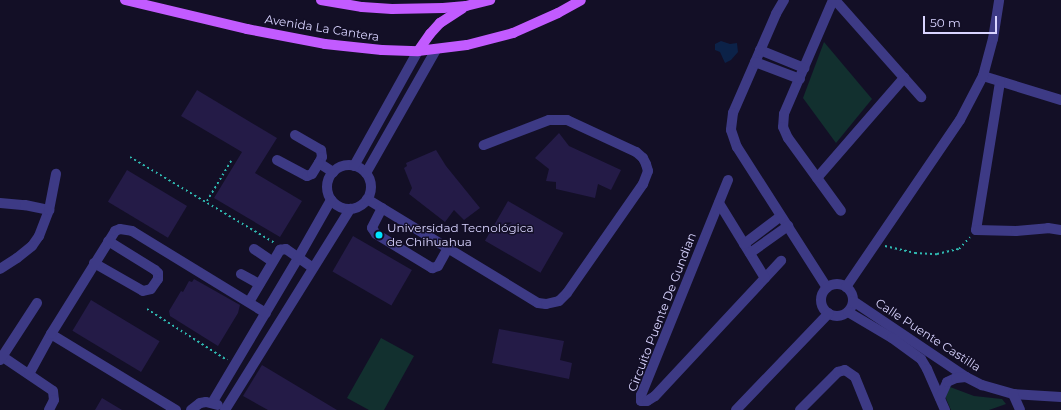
<!DOCTYPE html>
<meta charset="utf-8">
<style>
body{margin:0}
#map{position:relative;width:1061px;height:410px;overflow:hidden;background:#130f26;font-family:Montserrat,sans-serif}
div>[style]{position:absolute}
.green>*{inset:0;background:#12302f}
.water>*{inset:0;background:#0c2248}
.building>*{inset:0;background:#241b47;transform-origin:0 0}
.path>*{height:2px;margin-top:-1px;transform-origin:0;background:repeating-linear-gradient(90deg,#2fb8b0 0 2px,transparent 0 5px)}
.minor>*{height:10px;margin:-5px;padding:0 5px;transform-origin:5px;border-radius:5px;background:#3d3a85}
.minor>.ring{margin:-5px;padding:0;box-sizing:content-box;background:none;border:10px solid #3d3a85;border-radius:50%}
.major>*{height:10px;margin:-5px;padding:0 5px;transform-origin:5px;border-radius:5px;background:#c25bff}
.dots>*{width:11px;height:11px;translate:-50% -50%;box-sizing:border-box;border:2px solid #130f26;border-radius:50%}
span{translate:-50% -50%;white-space:nowrap;text-align:center;line-height:1.15;-webkit-text-stroke:3px #130f26;paint-order:stroke}
.street-label{font-size:12px;color:#d9d4ff}
.poi-label{font-size:12px;color:#d9d4ff}
.left{translate:0 -50%;text-align:left}
.scale{position:absolute;left:923px;top:16px;width:74px;height:18px;box-sizing:border-box;border:2px solid #d9d4ff;border-top:0;padding-left:5px;font-size:12px;line-height:14px;white-space:nowrap;color:#d9d4ff;-webkit-text-stroke:3px #130f26;paint-order:stroke}
</style>
<div id="map">
<div class="green">
<div style="clip-path:polygon(824px 42px,872px 99px,836px 143px,803px 98px)"></div>
<div style="clip-path:polygon(381px 338px,414px 356px,384px 410px,369px 410px,347px 398px)"></div>
<div style="clip-path:polygon(950px 387px,974px 396px,1002px 399px,1006px 404px,989px 410px,951px 410px,945px 396px)"></div>
</div>
<div class="water">
<div style="clip-path:polygon(721px 41px,730px 44px,737px 43px,738px 52px,731px 60px,725px 63px,720px 52px,715px 50px,715px 44px)"></div>
</div>
<div class="building">
<div style="clip-path:polygon(197px 90px,277px 138px,255px 173px,302px 201px,280px 237px,214px 198px,242px 152px,181px 116px)"></div>
<div style="clip-path:polygon(559px 133px,569px 146px,621px 170px,611px 190px,598px 184px,595px 198px,556px 189px,556px 182px,546px 181px,549px 169px,535px 158px)"></div>
<div style="clip-path:polygon(436px 150px,446px 166px,480px 208px,464px 220px,454px 210px,445px 222px,409px 194px,412px 188px,404px 168px,407px 166px,406px 163px)"></div>
<div style="left:127px;top:170px;width:70px;height:37px;rotate:31deg"></div>
<div style="left:508px;top:201px;width:64px;height:46px;rotate:30deg"></div>
<div style="left:353px;top:236px;width:68px;height:41px;rotate:30deg"></div>
<div style="clip-path:polygon(194px 279px,240px 305px,238px 313px,218px 346px,170px 316px,169px 311px,181px 291px,183px 292px,189px 281px,192px 282px)"></div>
<div style="left:91px;top:300px;width:80px;height:36px;rotate:31deg"></div>
<div style="clip-path:polygon(499px 329px,564px 341px,560px 360px,572px 363px,569px 379px,492px 363px)"></div>
<div style="clip-path:polygon(262px 365px,337px 410px,268px 410px,243px 396px)"></div>
<div style="clip-path:polygon(102px 398px,122px 410px,95px 410px)"></div>
</div>
<div class="path">
<div style="left:130px;top:157px;width:169px;rotate:30.7deg"></div>
<div style="left:207px;top:201px;width:47px;rotate:-59deg"></div>
<div style="left:885px;top:246px;width:31px;rotate:13deg"></div>
<div style="left:915px;top:253px;width:22px;rotate:3deg"></div>
<div style="left:937px;top:254px;width:23px;rotate:-13deg"></div>
<div style="left:959px;top:249px;width:16px;rotate:-47deg"></div>
<div style="left:147px;top:309px;width:95px;rotate:32.5deg"></div>
</div>
<div class="minor">
<div style="left:784px;top:0;width:16px;rotate:120deg"></div>
<div style="left:776px;top:14px;width:108px;rotate:113.5deg"></div>
<div style="left:733px;top:113px;width:17px;rotate:97deg"></div>
<div style="left:731px;top:130px;width:18px;rotate:71deg"></div>
<div style="left:737px;top:147px;width:167px;rotate:57.4deg"></div>
<div style="left:833px;top:0;width:124px;rotate:113.3deg"></div>
<div style="left:784px;top:114px;width:13px;rotate:94deg"></div>
<div style="left:783px;top:127px;width:12px;rotate:66deg"></div>
<div style="left:788px;top:138px;width:90px;rotate:54deg"></div>
<div style="left:835px;top:0;width:130px;rotate:48.4deg"></div>
<div style="left:760px;top:50px;width:48px;rotate:22.2deg"></div>
<div style="left:755px;top:62px;width:48px;rotate:20.7deg"></div>
<div style="left:983px;top:76px;width:82px;rotate:17.1deg"></div>
<div style="left:1000px;top:82px;width:150px;rotate:99.2deg"></div>
<div style="left:976px;top:230px;width:40px;rotate:1.4deg"></div>
<div style="left:1016px;top:231px;width:32px;rotate:-5deg"></div>
<div style="left:1048px;top:228px;width:13px;rotate:9deg"></div>
<div style="left:295px;top:135px;width:30px;rotate:30deg"></div>
<div style="left:321px;top:150px;width:7px;rotate:82deg"></div>
<div style="left:322px;top:157px;width:7px;rotate:117deg"></div>
<div style="left:319px;top:163px;width:17px;rotate:33deg"></div>
<div style="left:277px;top:160px;width:34px;rotate:28deg"></div>
<div style="left:307px;top:176px;width:5px;rotate:-22deg"></div>
<div style="left:312px;top:174px;width:13px;rotate:-58deg"></div>
<div class="ring" style="left:327px;top:165px;width:34px;height:34px"></div>
<div style="left:354px;top:166px;width:132px;rotate:-60.9deg"></div>
<div style="left:366px;top:173px;width:142px;rotate:-60.4deg"></div>
<div style="left:817px;top:178px;width:133px;rotate:-49deg"></div>
<div style="left:728px;top:180px;width:232px;rotate:112deg"></div>
<div style="left:641px;top:395px;width:6px;rotate:90deg"></div>
<div style="left:641px;top:401px;width:6px"></div>
<div style="left:647px;top:401px;width:9px;rotate:-32deg"></div>
<div style="left:655px;top:396px;width:185px;rotate:-47deg"></div>
<div style="left:367px;top:199px;width:200px;rotate:31.3deg"></div>
<div style="left:538px;top:303px;width:8px;rotate:7deg"></div>
<div style="left:546px;top:304px;width:13px;rotate:-13deg"></div>
<div style="left:559px;top:301px;width:11px;rotate:-45deg"></div>
<div style="left:567px;top:293px;width:133px;rotate:-55.1deg"></div>
<div style="left:643px;top:184px;width:14px;rotate:-69deg"></div>
<div style="left:648px;top:171px;width:7px;rotate:-106deg"></div>
<div style="left:646px;top:164px;width:7px;rotate:-117deg"></div>
<div style="left:643px;top:158px;width:9px;rotate:-139deg"></div>
<div style="left:636px;top:152px;width:76px;rotate:-155.1deg"></div>
<div style="left:567px;top:120px;width:18px;rotate:180deg"></div>
<div style="left:549px;top:120px;width:70px;rotate:159deg"></div>
<div style="left:0;top:203px;width:25px;rotate:5deg"></div>
<div style="left:25px;top:205px;width:25px;rotate:12deg"></div>
<div style="left:49px;top:210px;width:28px;rotate:111deg"></div>
<div style="left:39px;top:236px;width:12px;rotate:125deg"></div>
<div style="left:32px;top:246px;width:19px;rotate:141deg"></div>
<div style="left:17px;top:258px;width:20px;rotate:147deg"></div>
<div style="left:719px;top:203px;width:88px;rotate:58.5deg"></div>
<div style="left:382px;top:208px;width:22px;rotate:117deg"></div>
<div style="left:372px;top:228px;width:7px;rotate:56deg"></div>
<div style="left:376px;top:234px;width:66px;rotate:31.3deg"></div>
<div style="left:432px;top:268px;width:6px;rotate:-18deg"></div>
<div style="left:438px;top:266px;width:21px;rotate:-61deg"></div>
<div style="left:49px;top:210px;width:37px;rotate:-79deg"></div>
<div style="left:744px;top:244px;width:46px;rotate:-37.1deg"></div>
<div style="left:254px;top:249px;width:22px;rotate:34deg"></div>
<div style="left:750px;top:253px;width:47px;rotate:-35.4deg"></div>
<div style="left:94px;top:263px;width:56px;rotate:29.7deg"></div>
<div style="left:143px;top:291px;width:8px;rotate:-14deg"></div>
<div style="left:151px;top:289px;width:12px;rotate:-55deg"></div>
<div style="left:158px;top:279px;width:6px;rotate:-90deg"></div>
<div style="left:158px;top:273px;width:4px;rotate:-135deg"></div>
<div style="left:155px;top:270px;width:55px;rotate:-148.3deg"></div>
<div style="left:241px;top:274px;width:21px;rotate:29deg"></div>
<div class="ring" style="left:821px;top:284px;width:22px;height:22px"></div>
<div style="left:846px;top:287px;width:202px;rotate:-55.7deg"></div>
<div style="left:960px;top:120px;width:50px;rotate:-62.4deg"></div>
<div style="left:983px;top:76px;width:38px;rotate:-75deg"></div>
<div style="left:993px;top:39px;width:39px;rotate:-81deg"></div>
<div style="left:853px;top:301px;width:136px;rotate:33.9deg"></div>
<div style="left:966px;top:377px;width:18px;rotate:27deg"></div>
<div style="left:982px;top:385px;width:32px;rotate:16deg"></div>
<div style="left:1013px;top:394px;width:48px;rotate:3.6deg"></div>
<div style="left:249px;top:302px;width:61px;rotate:-59.2deg"></div>
<div style="left:280px;top:250px;width:6px;rotate:-9deg"></div>
<div style="left:286px;top:249px;width:32px;rotate:35deg"></div>
<div style="left:848px;top:312px;width:51px;rotate:30.6deg"></div>
<div style="left:892px;top:338px;width:36px;rotate:36deg"></div>
<div style="left:921px;top:359px;width:12px;rotate:59deg"></div>
<div style="left:927px;top:369px;width:45px;rotate:66.3deg"></div>
<div style="left:3px;top:357px;width:60px;rotate:34.2deg"></div>
<div style="left:53px;top:391px;width:9px;rotate:84deg"></div>
<div style="left:54px;top:400px;width:11px;rotate:117deg"></div>
<div style="left:0;top:360px;width:68px;rotate:-57deg"></div>
<div style="left:29px;top:374px;width:46px;rotate:-61.2deg"></div>
<div style="left:1013px;top:394px;width:17px;rotate:66deg"></div>
<div style="left:940px;top:398px;width:17px;rotate:-66deg"></div>
<div style="left:947px;top:382px;width:10px;rotate:-24deg"></div>
<div style="left:956px;top:378px;width:10px;rotate:-6deg"></div>
<div style="left:212px;top:403px;width:169px;rotate:-59.3deg"></div>
<div style="left:298px;top:258px;width:67px;rotate:-60.4deg"></div>
<div style="left:176px;top:410px;width:146px;rotate:-148.7deg"></div>
<div style="left:51px;top:334px;width:121px;rotate:-58.1deg"></div>
<div style="left:115px;top:231px;width:5px;rotate:-22deg"></div>
<div style="left:120px;top:229px;width:12px;rotate:9deg"></div>
<div style="left:132px;top:231px;width:157px;rotate:31.5deg"></div>
<div style="left:191px;top:410px;width:11px;rotate:-38deg"></div>
<div style="left:200px;top:403px;width:6px;rotate:-9deg"></div>
<div style="left:206px;top:402px;width:12px;rotate:14deg"></div>
<div style="left:225px;top:410px;width:237px;rotate:-58.1deg"></div>
<div style="left:736px;top:410px;width:134px;rotate:-46.2deg"></div>
<div style="left:800px;top:410px;width:54px;rotate:-45deg"></div>
<div style="left:838px;top:372px;width:7px;rotate:-16deg"></div>
<div style="left:845px;top:370px;width:12px;rotate:35deg"></div>
<div style="left:855px;top:377px;width:35px;rotate:68deg"></div>
</div>
<div class="major">
<div style="left:125px;top:0;width:125px;rotate:13.4deg"></div>
<div style="left:247px;top:29px;width:79px;rotate:10.9deg"></div>
<div style="left:325px;top:44px;width:57px;rotate:6deg"></div>
<div style="left:382px;top:50px;width:36px;rotate:2deg"></div>
<div style="left:418px;top:51px;width:49px;rotate:-7deg"></div>
<div style="left:467px;top:45px;width:48px;rotate:-14.6deg"></div>
<div style="left:513px;top:33px;width:49px;rotate:-24deg"></div>
<div style="left:558px;top:13px;width:26px;rotate:-29deg"></div>
<div style="left:321px;top:0;width:42px;rotate:9.7deg"></div>
<div style="left:362px;top:7px;width:30px;rotate:4deg"></div>
<div style="left:392px;top:9px;width:51px;rotate:-1.1deg"></div>
<div style="left:443px;top:8px;width:23px;rotate:-5deg"></div>
<div style="left:466px;top:6px;width:25px;rotate:-14deg"></div>
<div style="left:418px;top:51px;width:21px;rotate:-55deg"></div>
<div style="left:430px;top:34px;width:15px;rotate:-48deg"></div>
<div style="left:440px;top:23px;width:27px;rotate:-33deg"></div>
</div>
<div class="dots">
<div style="left:379px;top:235px;background:#00e5ff"></div>
</div>
<div class="street-label">
<span style="left:322px;top:28px;rotate:9deg">Avenida La Cantera</span>
<span style="left:662px;top:312px;rotate:-69deg">Circuito Puente De Gundian</span>
<span style="left:928px;top:335px;rotate:33deg">Calle Puente Castilla</span>
</div>
<div class="poi-label">
<span class="left" style="left:387px;top:235px">Universidad Tecnológica<br>de Chihuahua</span>
</div>
<div class="scale">50 m</div>
</div>
